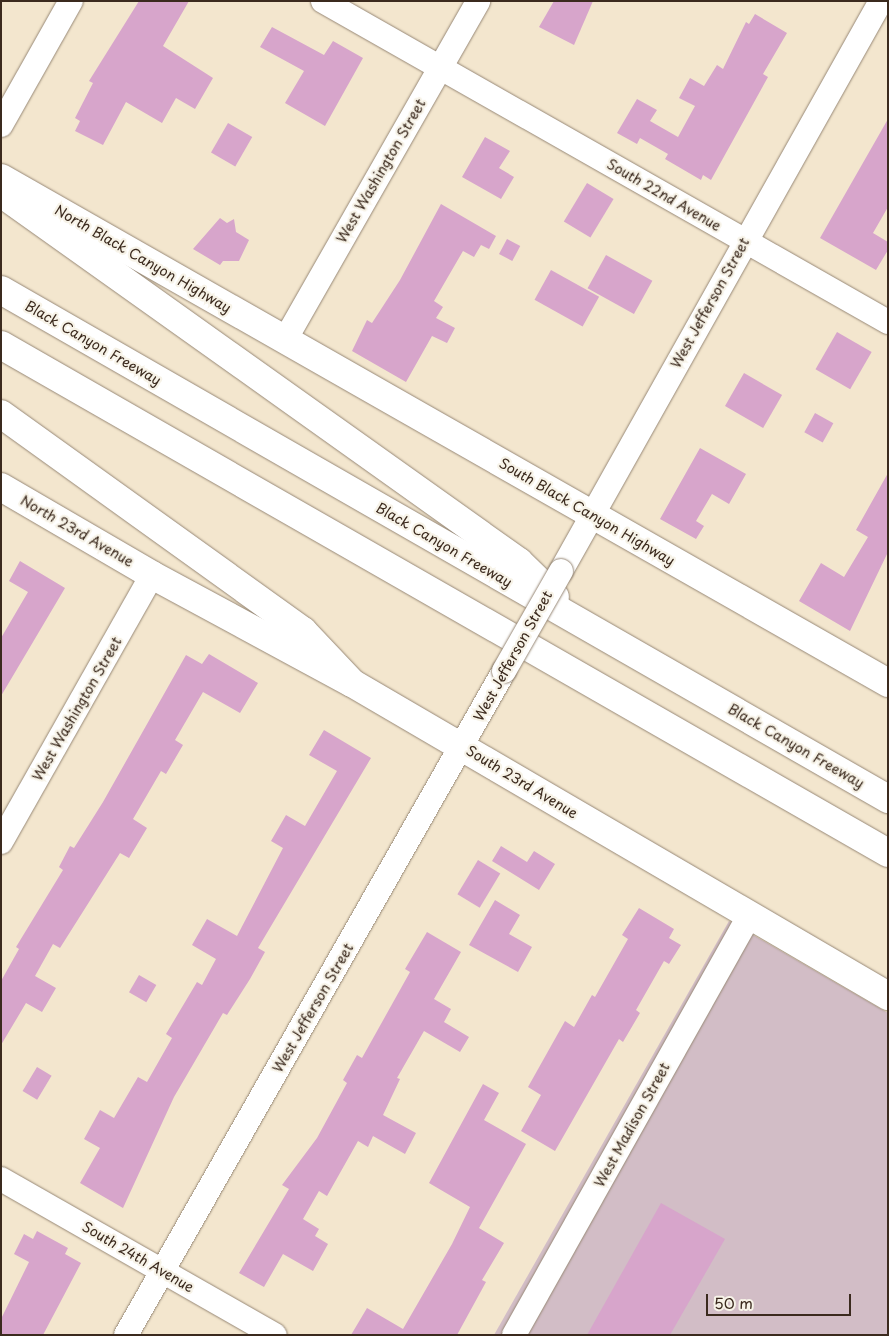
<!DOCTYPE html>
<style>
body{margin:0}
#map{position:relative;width:889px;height:1336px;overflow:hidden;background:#f3e6ce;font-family:"Playpen Sans",sans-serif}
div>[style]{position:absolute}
.industrial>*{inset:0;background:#d2bdc6}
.building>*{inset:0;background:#d7a5cb;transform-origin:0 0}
.roads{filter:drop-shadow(0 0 1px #978876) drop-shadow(0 0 1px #978876)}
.minor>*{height:24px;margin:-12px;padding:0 12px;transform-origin:12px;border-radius:12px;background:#fff}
.major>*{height:28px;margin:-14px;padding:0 14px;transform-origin:14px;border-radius:14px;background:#fff}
.highway>*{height:28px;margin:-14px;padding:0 14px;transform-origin:14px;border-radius:14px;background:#fff}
.bridges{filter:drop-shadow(0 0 1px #978876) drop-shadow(0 0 1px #978876)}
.minor-bridge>*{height:24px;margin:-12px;padding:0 12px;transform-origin:12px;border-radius:12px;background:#fff}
span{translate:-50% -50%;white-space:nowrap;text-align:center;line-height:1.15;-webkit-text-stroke:4.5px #f7f3e8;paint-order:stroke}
.street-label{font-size:14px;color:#3b2a1e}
.frame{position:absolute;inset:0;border:2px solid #3b2a1e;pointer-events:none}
.scale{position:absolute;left:706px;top:1294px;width:145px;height:22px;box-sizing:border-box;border:2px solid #3b2a1e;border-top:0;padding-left:6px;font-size:15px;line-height:18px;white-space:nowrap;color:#3b2a1e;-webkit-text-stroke:4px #f7f3e8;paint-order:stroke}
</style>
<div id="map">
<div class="industrial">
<div style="clip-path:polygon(729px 921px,888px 1013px,888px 1335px,494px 1335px)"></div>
</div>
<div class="building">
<div style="clip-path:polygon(139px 1px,189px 1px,163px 46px,213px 78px,195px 109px,176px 98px,162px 123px,126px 102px,103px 145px,75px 131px,80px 121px,75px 118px,93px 83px,89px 81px)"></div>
<div style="clip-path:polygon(554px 1px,593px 1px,574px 45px,539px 27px)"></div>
<div style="clip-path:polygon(755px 14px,787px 33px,763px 74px,768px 77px,711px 180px,703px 175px,701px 180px,665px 159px,668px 154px,640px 138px,637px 144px,617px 133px,637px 99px,657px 110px,650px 121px,678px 137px,695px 106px,679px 98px,690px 78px,704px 86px,717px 65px,723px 69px,746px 22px,749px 24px)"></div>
<div style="clip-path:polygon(272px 27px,324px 55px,333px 41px,363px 58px,325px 126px,285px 103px,304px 71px,260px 47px)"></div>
<div style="clip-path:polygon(888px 119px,888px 207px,873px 233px,888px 242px,888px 250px,876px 270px,820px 238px)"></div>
<div style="left:228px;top:123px;width:28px;height:34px;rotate:30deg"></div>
<div style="clip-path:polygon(485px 137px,510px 151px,499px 168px,514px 177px,501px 199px,462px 177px)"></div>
<div style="left:587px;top:183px;width:31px;height:45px;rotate:31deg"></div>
<div style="clip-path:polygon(441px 204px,496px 236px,489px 249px,481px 245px,474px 257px,463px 251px,434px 301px,443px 307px,436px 318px,455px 328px,447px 343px,432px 336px,406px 382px,352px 351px,367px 320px,372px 323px,400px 280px)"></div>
<div style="clip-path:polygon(220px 218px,227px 223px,234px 219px,236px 232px,249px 240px,239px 261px,223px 261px,220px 265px,193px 249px)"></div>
<div style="left:507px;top:239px;width:15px;height:17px;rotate:28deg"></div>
<div style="left:606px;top:255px;width:53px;height:38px;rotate:29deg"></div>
<div style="left:551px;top:270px;width:55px;height:34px;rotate:29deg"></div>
<div style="left:837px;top:332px;width:40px;height:43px;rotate:30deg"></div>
<div style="left:744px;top:373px;width:44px;height:38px;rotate:30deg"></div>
<div style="left:815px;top:413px;width:21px;height:22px;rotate:29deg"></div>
<div style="clip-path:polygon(700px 448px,746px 474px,729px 504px,712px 494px,696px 521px,704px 526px,696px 539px,660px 519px)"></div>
<div style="clip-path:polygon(888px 473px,888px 552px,850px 631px,799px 601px,821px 563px,844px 577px,868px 537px,856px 530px)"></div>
<div style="clip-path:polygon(20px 561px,65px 588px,1px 696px,1px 638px,28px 592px,9px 581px)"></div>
<div style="clip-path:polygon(209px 654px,258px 683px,240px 713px,203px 692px,175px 740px,183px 745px,166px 774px,161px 771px,133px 819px,147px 828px,129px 858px,120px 853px,60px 948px,53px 944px,35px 976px,56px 988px,42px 1012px,26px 1003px,1px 1045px,1px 981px,19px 949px,16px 947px,63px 870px,59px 867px,70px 846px,74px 848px,103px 802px,186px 655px,202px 664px)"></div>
<div style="clip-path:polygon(324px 730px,371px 758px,258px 948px,265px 952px,250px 979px,227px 1015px,223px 1013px,174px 1097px,123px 1208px,80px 1183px,100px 1148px,84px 1139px,100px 1110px,114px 1118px,138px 1077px,147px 1082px,172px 1038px,166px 1034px,197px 982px,202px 985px,216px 959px,192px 945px,207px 919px,237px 936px,283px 848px,271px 841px,286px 815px,305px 826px,337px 771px,309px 755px)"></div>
<div style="clip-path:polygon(501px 846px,527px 862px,534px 851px,555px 864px,539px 890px,492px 861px)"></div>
<div style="left:478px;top:860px;width:26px;height:40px;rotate:31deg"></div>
<div style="clip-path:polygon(495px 900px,520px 915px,509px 934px,532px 947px,518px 972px,469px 945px)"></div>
<div style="clip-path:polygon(639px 908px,674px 929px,669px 938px,681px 945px,669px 964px,664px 961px,636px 1010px,640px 1013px,623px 1042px,619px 1039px,555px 1151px,521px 1131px,541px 1095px,528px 1087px,565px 1021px,574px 1027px,592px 995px,595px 997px,628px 939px,622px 935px)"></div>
<div style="clip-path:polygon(427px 932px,461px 952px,434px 999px,451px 1009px,444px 1022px,469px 1037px,460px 1052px,424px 1031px,397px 1078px,400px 1079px,383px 1115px,416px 1133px,405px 1154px,373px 1136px,368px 1147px,358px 1141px,327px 1196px,319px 1191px,303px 1219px,319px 1229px,315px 1236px,328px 1244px,313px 1271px,283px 1254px,264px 1287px,239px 1273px,289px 1189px,282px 1185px,317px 1138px,347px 1083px,343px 1080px,357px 1055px,362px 1058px,410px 972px,405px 969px)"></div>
<div style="left:139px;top:975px;width:20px;height:20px;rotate:30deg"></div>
<div style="left:37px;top:1067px;width:17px;height:28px;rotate:31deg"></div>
<div style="clip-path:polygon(483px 1084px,499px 1093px,484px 1120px,526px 1144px,479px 1228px,504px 1243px,482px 1280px,486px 1282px,457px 1335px,351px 1335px,367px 1308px,403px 1329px,452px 1244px,470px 1207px,429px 1183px)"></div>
<div style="clip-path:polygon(661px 1203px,725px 1239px,670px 1335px,587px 1335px)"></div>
<div style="clip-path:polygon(37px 1231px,68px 1248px,65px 1254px,81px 1263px,43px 1335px,1px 1335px,1px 1319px,29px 1262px,14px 1254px,24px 1234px,33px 1239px)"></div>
</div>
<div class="roads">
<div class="minor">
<div style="left:323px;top:1px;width:650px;rotate:29.6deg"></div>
<div style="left:1px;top:125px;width:142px;rotate:-60.6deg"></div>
<div style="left:285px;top:340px;width:390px;rotate:-60.3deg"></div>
<div style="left:561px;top:571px;width:654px;rotate:-60.69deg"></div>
<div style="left:1px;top:842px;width:307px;rotate:-60.5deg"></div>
<div style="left:1px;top:1179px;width:315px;rotate:29.7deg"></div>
<div style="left:126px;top:1335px;width:764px;rotate:-60.35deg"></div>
<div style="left:514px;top:1335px;width:480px;rotate:-60.7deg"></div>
</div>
<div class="major">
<div style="left:1px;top:178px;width:1021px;rotate:29.65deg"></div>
<div style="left:1px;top:487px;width:175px;rotate:30.2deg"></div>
<div style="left:152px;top:575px;width:227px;rotate:28.4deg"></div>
<div style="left:352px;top:683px;width:621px;rotate:30.28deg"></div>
</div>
<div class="highway">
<div style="left:1px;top:193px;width:636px;rotate:35.46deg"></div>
<div style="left:519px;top:562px;width:50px;rotate:44.2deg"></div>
<div style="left:1px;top:290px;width:1023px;rotate:29.85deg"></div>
<div style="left:1px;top:345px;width:1022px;rotate:29.8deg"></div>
<div style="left:1px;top:414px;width:372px;rotate:35.7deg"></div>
<div style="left:303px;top:631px;width:71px;rotate:46.7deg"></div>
</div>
</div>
<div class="bridges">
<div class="minor-bridge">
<div style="left:504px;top:671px;width:115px;rotate:-60.3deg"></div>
</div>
</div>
<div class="street-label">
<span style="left:381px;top:171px;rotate:-60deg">West Washington Street</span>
<span style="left:664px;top:195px;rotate:30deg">South 22nd Avenue</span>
<span style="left:143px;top:259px;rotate:30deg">North Black Canyon Highway</span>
<span style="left:710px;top:303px;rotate:-61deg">West Jefferson Street</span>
<span style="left:93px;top:343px;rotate:30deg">Black Canyon Freeway</span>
<span style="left:587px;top:512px;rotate:30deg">South Black Canyon Highway</span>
<span style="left:77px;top:531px;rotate:30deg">North 23rd Avenue</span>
<span style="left:444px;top:545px;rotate:30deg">Black Canyon Freeway</span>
<span style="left:513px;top:656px;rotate:-61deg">West Jefferson Street</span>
<span style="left:77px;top:709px;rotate:-60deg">West Washington Street</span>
<span style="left:796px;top:746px;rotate:30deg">Black Canyon Freeway</span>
<span style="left:522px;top:782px;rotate:31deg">South 23rd Avenue</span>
<span style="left:313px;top:1008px;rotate:-60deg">West Jefferson Street</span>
<span style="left:632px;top:1125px;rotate:-61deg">West Madison Street</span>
<span style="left:138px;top:1257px;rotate:30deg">South 24th Avenue</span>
</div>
<div class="frame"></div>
<div class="scale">50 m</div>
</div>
